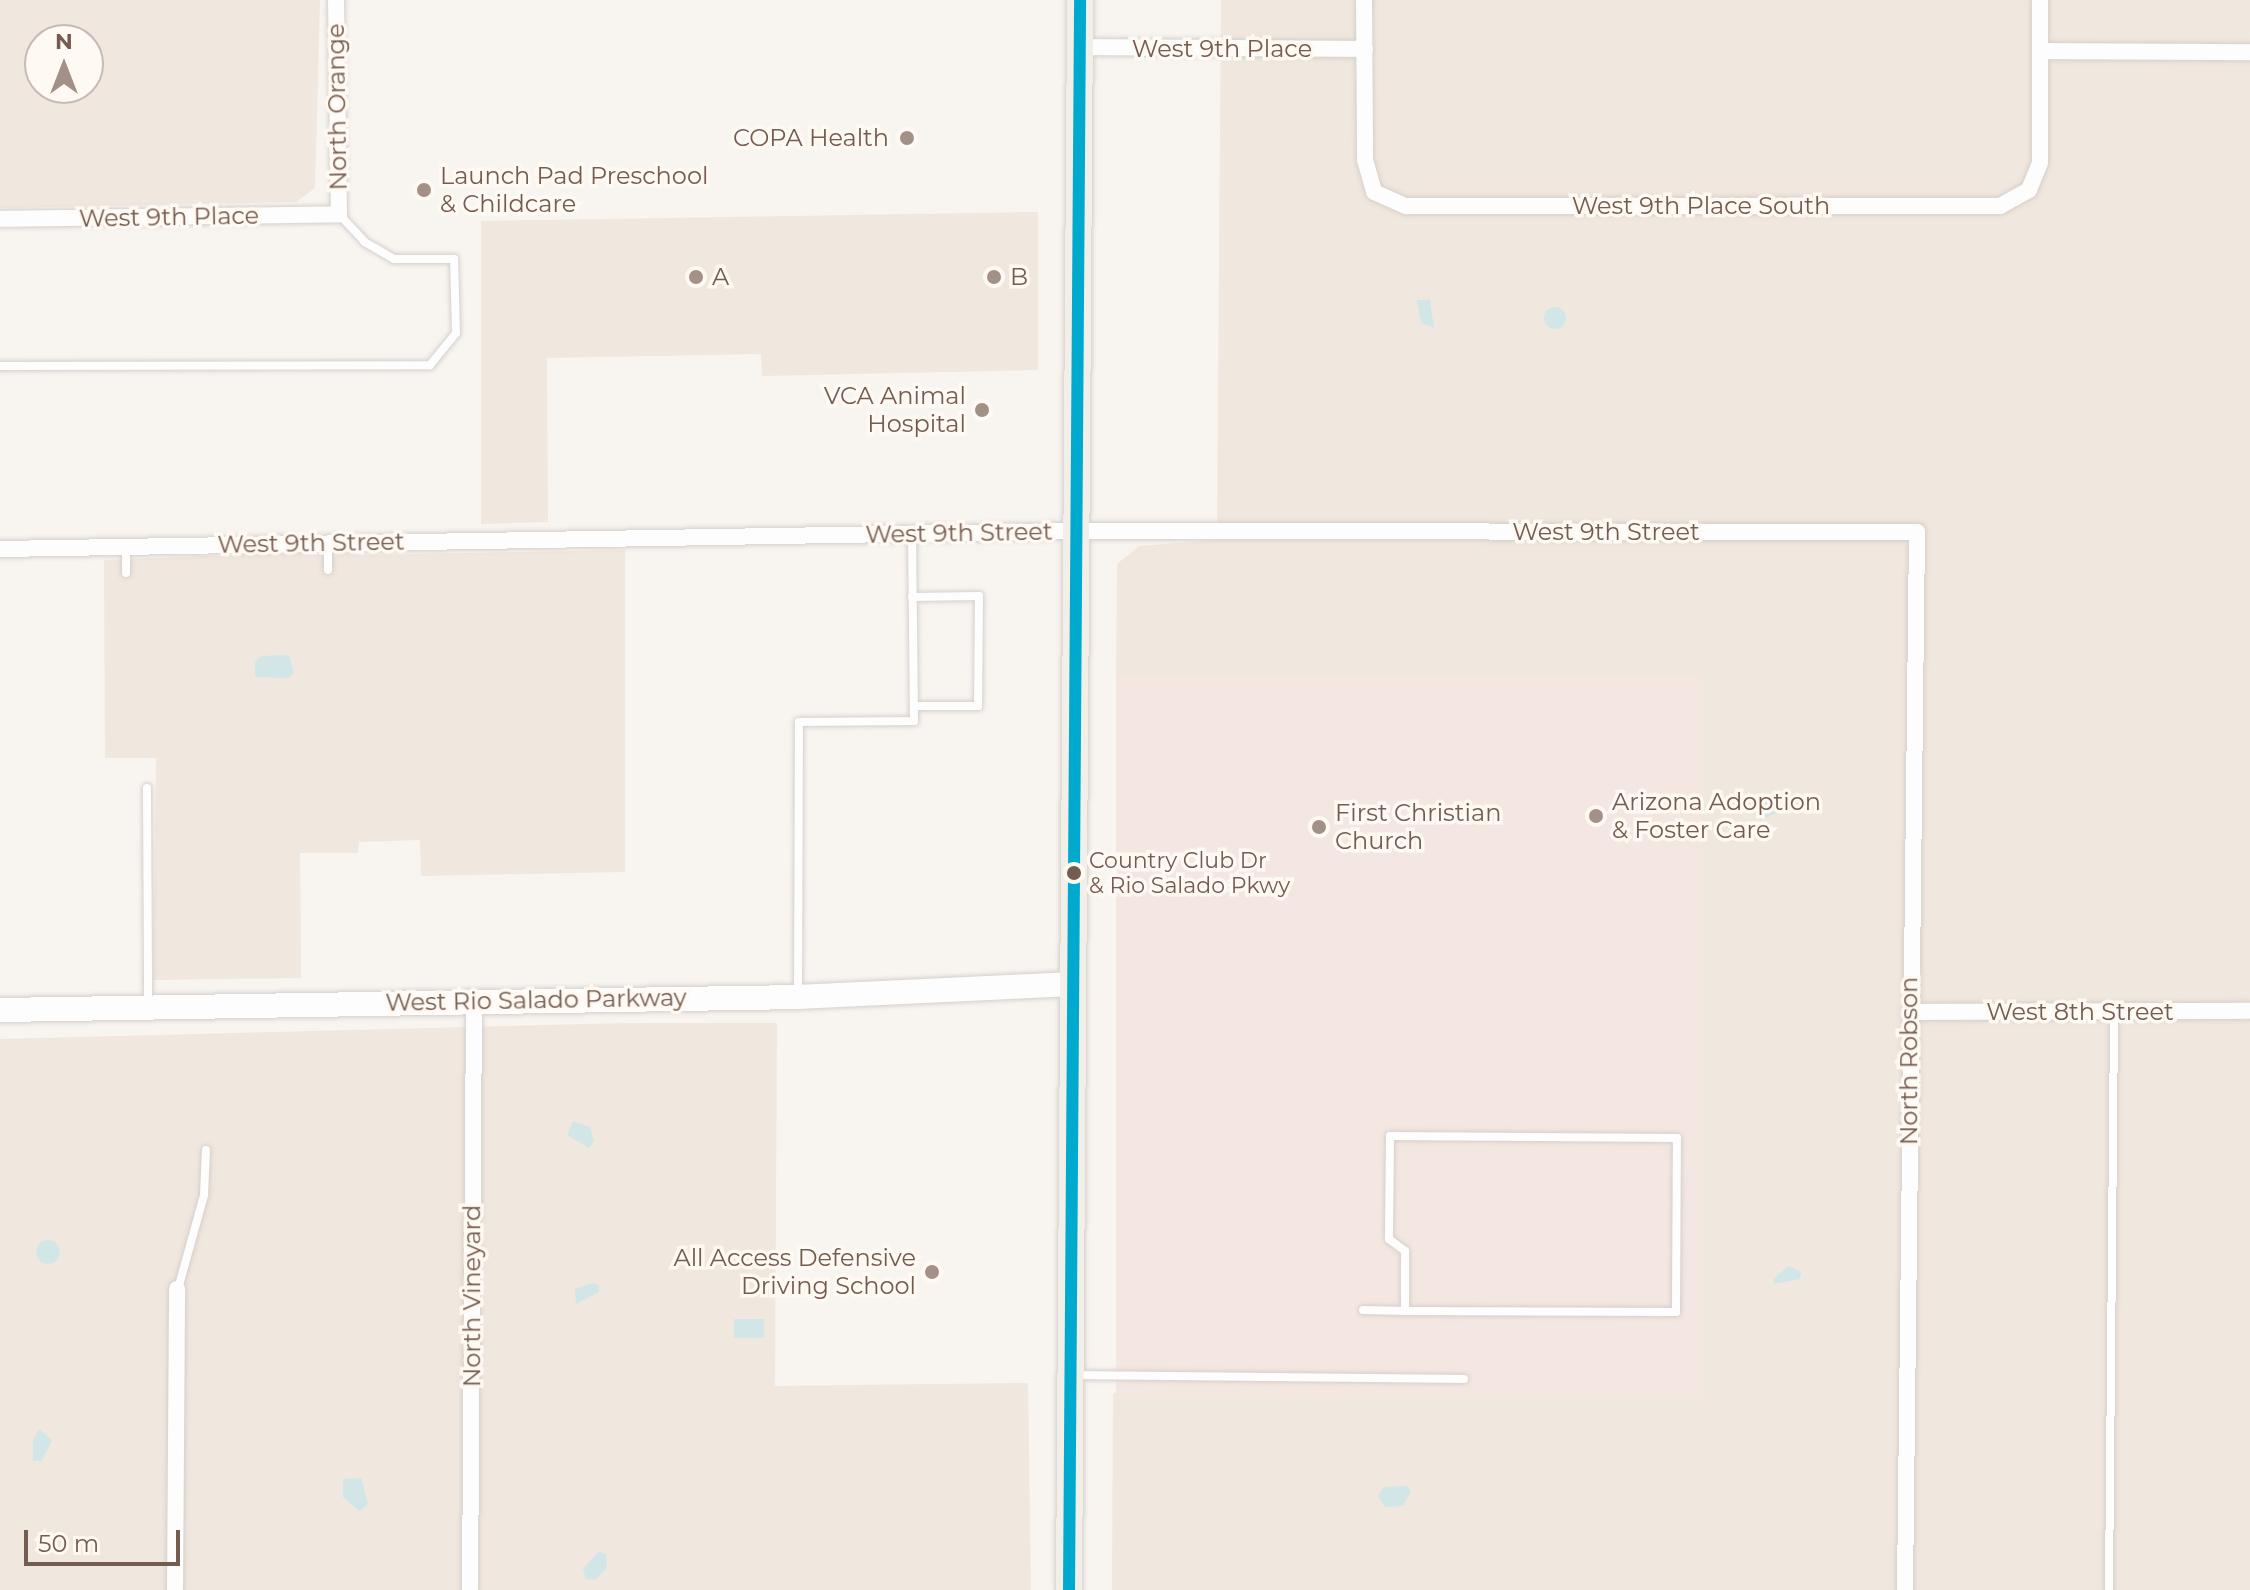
<!DOCTYPE html>
<style>
body{margin:0}
#map{position:relative;width:2250px;height:1590px;overflow:hidden;background:#f8f4f0;font-family:Montserrat,sans-serif}
div>[style]{position:absolute}
.residential>*{inset:0;background:#f0e7de}
.commercial>*{inset:0;background:#f4e7e2;transform-origin:0 0}
.water>*{inset:0;background:#d2e6e8;transform-origin:0 0}
.round{border-radius:50%}
.roads{filter:drop-shadow(0 0 2px #d5d0cb) drop-shadow(0 0 2px #d5d0cb)}
.lane>*{height:8px;margin:-4px;padding:0 4px;transform-origin:4px;border-radius:4px;background:#fefdfd}
.street>*{height:16px;margin:-8px;padding:0 8px;transform-origin:8px;border-radius:8px;background:#fefdfd}
.secondary>*{height:24px;margin:-12px;padding:0 12px;transform-origin:12px;border-radius:12px;background:#fefdfd}
.primary>*{height:26px;margin:-13px;padding:0 13px;transform-origin:13px;border-radius:13px;background:#f2eee8}
.bus-1>*{height:12px;margin:-6px;padding:0 6px;transform-origin:6px;border-radius:6px;background:#00a9ce}
.dots>*{width:22px;height:22px;translate:-50% -50%;box-sizing:border-box;border:4px solid #fef9f3;border-radius:50%}
span{translate:-50% -50%;white-space:nowrap;text-align:center;line-height:1.15;-webkit-text-stroke:7px #fef9f3;paint-order:stroke}
.bus-label{font-size:22px;color:#755c50}
.left{translate:0 -50%;text-align:left}
.street-label{font-size:24px;color:#755c50}
.poi-label{font-size:24px;color:#755c50}
.right{translate:-100% -50%;text-align:right}
.north{position:absolute;left:24px;top:24px;width:80px;height:80px;box-sizing:border-box;background:#fef9f3;border:2px solid #c7bab2;border-radius:50%;rotate:0deg;font-size:22px;font-weight:700;line-height:32px;text-align:center;color:#755c50}
.north::after{content:'';display:block;margin:auto;width:28px;height:36px;background:#a39188;clip-path:polygon(50% 0,100% 100%,50% 72%,0 100%)}
.scale{position:absolute;left:24px;top:1530px;width:156px;height:36px;box-sizing:border-box;border:4px solid #755c50;border-top:0;padding-left:10px;font-size:24px;line-height:28px;white-space:nowrap;color:#755c50;-webkit-text-stroke:6px #fef9f3;paint-order:stroke}
</style>
<div id="map">
<div class="residential">
<div style="clip-path:polygon(evenodd,0 0,320px 0,315px 188px,296px 202px,0 208px,0 0,40px 40px,88px 40px,88px 88px,40px 88px,40px 40px)"></div>
<div style="clip-path:polygon(1221px 0,2250px 0,2250px 1590px,1112px 1590px,1113px 1393px,1697px 1399px,1701px 676px,1116px 677px,1117px 564px,1139px 546px,1217px 540px)"></div>
<div style="clip-path:polygon(1038px 212px,1038px 370px,762px 376px,761px 354px,547px 358px,548px 522px,481px 524px,481px 221px)"></div>
<div style="clip-path:polygon(625px 550px,625px 872px,421px 876px,420px 840px,359px 842px,358px 853px,300px 853px,301px 978px,153px 980px,156px 758px,105px 758px,104px 560px,341px 551px,360px 555px)"></div>
<div style="clip-path:polygon(627px 1023px,777px 1023px,775px 1386px,1028px 1383px,1031px 1590px,0 1590px,0 1039px)"></div>
</div>
<div class="commercial">
<div style="left:1702px;top:676px;width:723px;height:586px;rotate:90deg"></div>
</div>
<div class="water">
<div style="clip-path:polygon(1417px 300px,1430px 300px,1434px 328px,1421px 323px)"></div>
<div class="round" style="left:1544px;top:307px;width:22px;height:22px"></div>
<div style="clip-path:polygon(289px 655px,294px 673px,288px 678px,255px 677px,255px 662px,261px 656px)"></div>
<div style="clip-path:polygon(1773px 795px,1784px 796px,1787px 808px,1760px 820px,1759px 805px)"></div>
<div style="clip-path:polygon(573px 1121px,590px 1127px,594px 1141px,589px 1148px,567px 1135px)"></div>
<div class="round" style="left:36px;top:1240px;width:24px;height:24px"></div>
<div style="clip-path:polygon(1789px 1266px,1801px 1272px,1800px 1279px,1774px 1284px,1774px 1278px)"></div>
<div style="clip-path:polygon(593px 1283px,599px 1286px,599px 1292px,576px 1304px,575px 1289px)"></div>
<div style="left:734px;top:1319px;width:30px;height:19px"></div>
<div style="clip-path:polygon(39px 1429px,52px 1440px,42px 1461px,33px 1461px,33px 1440px)"></div>
<div style="clip-path:polygon(361px 1478px,368px 1504px,359px 1511px,343px 1497px,343px 1479px)"></div>
<div style="clip-path:polygon(1407px 1486px,1411px 1491px,1403px 1506px,1385px 1507px,1378px 1496px,1384px 1487px)"></div>
<div style="clip-path:polygon(598px 1552px,606px 1554px,607px 1568px,595px 1580px,586px 1579px,583px 1569px)"></div>
</div>
<div class="roads">
<div class="lane">
<div style="left:0;top:366px;width:430px;rotate:-0.1deg"></div>
<div style="left:430px;top:365px;width:41px;rotate:-50.9deg"></div>
<div style="left:456px;top:333px;width:74px;rotate:-91.5deg"></div>
<div style="left:454px;top:259px;width:60px;rotate:180deg"></div>
<div style="left:394px;top:259px;width:34px;rotate:-150deg"></div>
<div style="left:365px;top:242px;width:38px;rotate:-133deg"></div>
<div style="left:328px;top:544px;width:26px;rotate:90deg"></div>
<div style="left:126px;top:547px;width:26px;rotate:90deg"></div>
<div style="left:912px;top:597px;width:67px;rotate:-0.9deg"></div>
<div style="left:979px;top:596px;width:110px;rotate:90.5deg"></div>
<div style="left:978px;top:706px;width:64px;rotate:180deg"></div>
<div style="left:147px;top:788px;width:218px;rotate:89.7deg"></div>
<div style="left:798px;top:996px;width:274px;rotate:-89.8deg"></div>
<div style="left:799px;top:722px;width:115px;rotate:-0.5deg"></div>
<div style="left:914px;top:721px;width:188px;rotate:-90.6deg"></div>
<div style="left:178px;top:1289px;width:98px;rotate:-74.5deg"></div>
<div style="left:204px;top:1195px;width:45px;rotate:-87.5deg"></div>
<div style="left:1363px;top:1310px;width:42px;rotate:1.4deg"></div>
<div style="left:1405px;top:1311px;width:271px;rotate:0.2deg"></div>
<div style="left:1676px;top:1312px;width:174px;rotate:-89.7deg"></div>
<div style="left:1677px;top:1138px;width:287px;rotate:-179.6deg"></div>
<div style="left:1390px;top:1136px;width:103px;rotate:90.6deg"></div>
<div style="left:1389px;top:1239px;width:20px;rotate:37deg"></div>
<div style="left:1405px;top:1251px;width:60px;rotate:90deg"></div>
<div style="left:1075px;top:1375px;width:389px;rotate:0.6deg"></div>
<div style="left:2109px;top:1590px;width:578px;rotate:-89.5deg"></div>
</div>
<div class="street">
<div style="left:1364px;top:0;width:160px;rotate:89.6deg"></div>
<div style="left:1365px;top:160px;width:33px;rotate:74deg"></div>
<div style="left:1374px;top:192px;width:35px;rotate:24deg"></div>
<div style="left:1406px;top:206px;width:594px"></div>
<div style="left:2000px;top:206px;width:33px;rotate:-29deg"></div>
<div style="left:2029px;top:190px;width:29px;rotate:-68deg"></div>
<div style="left:2040px;top:163px;width:163px;rotate:-90deg"></div>
<div style="left:1080px;top:47px;width:285px;rotate:0.4deg"></div>
<div style="left:2040px;top:51px;width:210px;rotate:0.3deg"></div>
<div style="left:0;top:219px;width:339px;rotate:-0.8deg"></div>
<div style="left:339px;top:214px;width:214px;rotate:-90.8deg"></div>
<div style="left:0;top:549px;width:1075px;rotate:-0.96deg"></div>
<div style="left:1075px;top:531px;width:842px;rotate:0.07deg"></div>
<div style="left:1917px;top:532px;width:1058px;rotate:90.65deg"></div>
<div style="left:1910px;top:1012px;width:340px;rotate:-0.2deg"></div>
<div style="left:175px;top:1590px;width:301px;rotate:-89.6deg"></div>
<div style="left:470px;top:1590px;width:589px;rotate:-89.61deg"></div>
</div>
<div class="secondary">
<div style="left:0;top:1010px;width:798px;rotate:-0.93deg"></div>
<div style="left:798px;top:997px;width:274px;rotate:-2.7deg"></div>
</div>
<div class="primary">
<div style="left:1069px;top:1590px;width:1590px;rotate:-89.6deg"></div>
</div>
</div>
<div class="bus-1">
<div style="left:1069px;top:1590px;width:1590px;rotate:-89.6deg"></div>
</div>
<div class="dots">
<div style="left:907px;top:138px;background:#a39188"></div>
<div style="left:424px;top:190px;background:#a39188"></div>
<div style="left:696px;top:277px;background:#a39188"></div>
<div style="left:994px;top:277px;background:#a39188"></div>
<div style="left:982px;top:410px;background:#a39188"></div>
<div style="left:1596px;top:816px;background:#a39188"></div>
<div style="left:1319px;top:827px;background:#a39188"></div>
<div style="left:1074px;top:873px;background:#755c50"></div>
<div style="left:932px;top:1272px;background:#a39188"></div>
</div>
<div class="bus-label">
<span class="left" style="left:1089px;top:873px">Country Club Dr<br>&amp; Rio Salado Pkwy</span>
</div>
<div class="street-label">
<span style="left:1222px;top:49px">West 9th Place</span>
<span style="left:337px;top:107px;rotate:-91deg">North Orange</span>
<span style="left:1701px;top:206px">West 9th Place South</span>
<span style="left:169px;top:217px;rotate:-1deg">West 9th Place</span>
<span style="left:1606px;top:532px">West 9th Street</span>
<span style="left:959px;top:533px;rotate:-1deg">West 9th Street</span>
<span style="left:311px;top:543px;rotate:-1deg">West 9th Street</span>
<span style="left:536px;top:1000px;rotate:-1deg">West Rio Salado Parkway</span>
<span style="left:2080px;top:1012px">West 8th Street</span>
<span style="left:1909px;top:1061px;rotate:-90deg">North Robson</span>
<span style="left:472px;top:1296px;rotate:-90deg">North Vineyard</span>
</div>
<div class="poi-label">
<span class="right" style="left:889px;top:138px">COPA Health</span>
<span class="left" style="left:440px;top:190px">Launch Pad Preschool<br>&amp; Childcare</span>
<span class="left" style="left:712px;top:277px">A</span>
<span class="left" style="left:1010px;top:277px">B</span>
<span class="right" style="left:966px;top:410px">VCA Animal<br>Hospital</span>
<span class="left" style="left:1612px;top:816px">Arizona Adoption<br>&amp; Foster Care</span>
<span class="left" style="left:1335px;top:827px">First Christian<br>Church</span>
<span class="right" style="left:916px;top:1272px">All Access Defensive<br>Driving School</span>
</div>
<div class="north">N</div>
<div class="scale">50 m</div>
</div>
